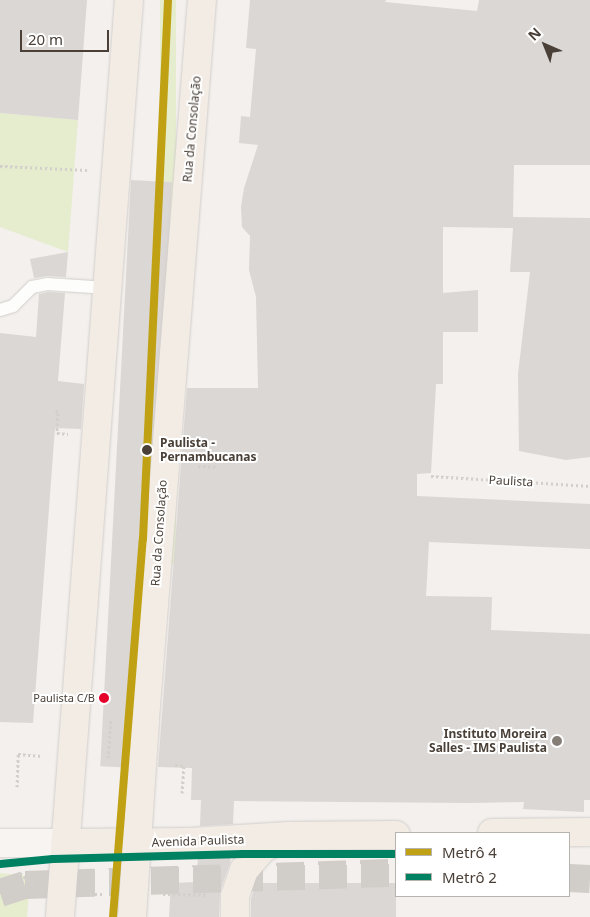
<!DOCTYPE html>
<meta charset="utf-8">
<style>
body{margin:0}
#map{position:relative;width:590px;height:917px;overflow:hidden;background:#f3f0ed;font-family:"Noto Sans",sans-serif}
div>[style]{position:absolute}
.green>*{inset:0;background:#e6edce;transform-origin:0 0}
.building>*{inset:0;background:#dbd7d4;transform-origin:0 0}
.primary-tunnel>*{height:28px;margin-top:-14px;transform-origin:0;background:repeating-linear-gradient(90deg,#d1cdc9 0 28px,transparent 0 42px)}
.path>*{height:3px;margin-top:-1.5px;transform-origin:0;background:repeating-linear-gradient(90deg,#d3d0cb 0 2.5px,transparent 0 5px)}
.roads{filter:drop-shadow(0 0 1px #d1cecb) drop-shadow(0 0 1px #d1cecb)}
.lane>*{height:12px;margin:-6px;padding:0 6px;transform-origin:6px;border-radius:6px;background:#fdfdfc}
.secondary>*{height:28px;margin:-14px;padding:0 14px;transform-origin:14px;border-radius:14px;background:#f7f4f1}
.primary>*{height:28px;margin:-14px;padding:0 14px;transform-origin:14px;border-radius:14px;background:#f2ece5}
.metro-1>*{height:8px;margin:-4px;padding:0 4px;transform-origin:4px;border-radius:4px;background:#c0a114}
.metro-2>*{height:8px;margin:-4px;padding:0 4px;transform-origin:4px;border-radius:4px;background:#008162}
.dots>*{width:14px;height:14px;translate:-50% -50%;box-sizing:border-box;border:2px solid #fff;border-radius:50%}
span{translate:-50% -50%;white-space:nowrap;text-align:center;line-height:1.15;-webkit-text-stroke:4px #fff;paint-order:stroke}
.bus-label{font-size:11px;color:#4a4038}
.right{translate:-100% -50%;text-align:right}
.street-label{font-size:12px;color:#4a4038}
.stop-label{font-size:12px;color:#4a4038;font-weight:700}
.left{translate:0 -50%;text-align:left}
.poi-label{font-size:12px;color:#4a4038;font-weight:700}
.legend{position:absolute;left:395px;top:832px;width:175px;height:65px;box-sizing:border-box;background:#fff;border:1px solid #b7b3af;margin:0;padding:6px 9px;list-style:none;font-size:15px;color:#4a4038}
.legend li{display:flex;align-items:center;gap:10px;height:25px}
.legend b{width:25px;border:1px solid #b7b3af}
.north{position:absolute;left:520px;top:20px;width:50px;height:50px;-webkit-text-stroke:4px #fff;paint-order:stroke;rotate:316deg;font-size:14px;font-weight:700;line-height:20px;text-align:center;color:#4a4038}
.north::after{content:'';display:block;margin:auto;width:18px;height:22px;background:#4a4038;clip-path:polygon(50% 0,100% 100%,50% 72%,0 100%)}
.scale{position:absolute;left:20px;top:30px;width:89px;height:22px;box-sizing:border-box;border:2px solid #4a4038;border-top:0;padding-left:6px;font-size:15px;line-height:18px;white-space:nowrap;color:#4a4038;-webkit-text-stroke:4px #fff;paint-order:stroke}
</style>
<div id="map">
<div class="green">
<div style="left:160px;top:0;width:16px;height:564px"></div>
<div style="clip-path:polygon(0 113px,78px 120px,68px 252px,0 227px)"></div>
<div style="clip-path:polygon(0 873px,28px 876px,30px 879px,27px 917px,0 917px)"></div>
</div>
<div class="building">
<div style="clip-path:polygon(0 0,87px 0,78px 120px,0 113px)"></div>
<div style="clip-path:polygon(250px 0,386px 0,385px 2px,477px 11px,479px 0,590px 0,590px 165px,514px 165px,513px 217px,590px 218px,590px 457px,566px 460px,519px 451px,518px 374px,530px 272px,510px 272px,513px 228px,443px 227px,443px 293px,478px 290px,478px 332px,443px 332px,443px 384px,436px 384px,431px 473px,417px 474px,417px 496px,590px 504px,590px 549px,429px 542px,426px 596px,492px 597px,491px 630px,590px 634px,590px 800px,584px 800px,584px 812px,523px 809px,524px 802px,469px 803px,234px 801px,233px 824px,200px 826px,201px 800px,191px 800px,192px 768px,158px 767px,187px 388px,258px 388px,256px 297px,249px 270px,250px 236px,242px 227px,241px 207px,244px 188px,258px 145px,239px 143px,241px 116px,250px 117px,256px 49px,246px 48px)"></div>
<div style="left:131px;top:180px;width:41px;height:587px;rotate:3deg"></div>
<div style="clip-path:polygon(68px 252px,66px 277px,47px 276px,34px 278px,30px 259px)"></div>
<div style="clip-path:polygon(48px 292px,65px 293px,58px 381px,84px 384px,81px 429px,55px 428px,33px 723px,0 722px,0 333px,36px 337px,39px 294px)"></div>
<div style="clip-path:polygon(231px 855px,230px 863px,220px 891px,219px 917px,169px 917px,171px 883px,196px 882px,198px 857px)"></div>
<div style="clip-path:polygon(256px 883px,396px 883px,396px 917px,251px 917px,251px 899px)"></div>
</div>
<div class="primary-tunnel">
<div style="left:569px;top:878px;width:21px;rotate:3deg"></div>
<div style="left:0;top:893px;width:26px;rotate:-18deg"></div>
<div style="left:25px;top:885px;width:371px;rotate:-1.9deg"></div>
</div>
<div class="path">
<div style="left:0;top:166px;width:87px;rotate:2.6deg"></div>
<div style="left:56px;top:410px;width:4px;rotate:56deg"></div>
<div style="left:58px;top:413px;width:20px;rotate:93deg"></div>
<div style="left:57px;top:433px;width:11px;rotate:5deg"></div>
<div style="left:198px;top:466px;width:19px;rotate:3deg"></div>
<div style="left:431px;top:476px;width:159px;rotate:3.6deg"></div>
<div style="left:108px;top:758px;width:40px;rotate:-85.7deg"></div>
<div style="left:175px;top:765px;width:9px;rotate:6deg"></div>
<div style="left:184px;top:766px;width:27px;rotate:94deg"></div>
<div style="left:17px;top:787px;width:33px;rotate:-88deg"></div>
<div style="left:18px;top:754px;width:24px;rotate:5deg"></div>
<div style="left:20px;top:873px;width:18px;rotate:41deg"></div>
<div style="left:90px;top:894px;width:14px"></div>
<div style="left:163px;top:894px;width:44px;rotate:1.3deg"></div>
</div>
<div class="roads">
<div class="lane">
<div style="left:0;top:310px;width:14px;rotate:-17deg"></div>
<div style="left:13px;top:306px;width:27px;rotate:-45deg"></div>
<div style="left:32px;top:287px;width:15px;rotate:-11deg"></div>
<div style="left:47px;top:284px;width:61px;rotate:3.8deg"></div>
</div>
<div class="secondary">
<div style="left:0;top:843px;width:66px"></div>
</div>
<div class="primary">
<div style="left:492px;top:833px;width:98px;rotate:-0.6deg"></div>
<div style="left:66px;top:843px;width:124px;rotate:-0.5deg"></div>
<div style="left:190px;top:842px;width:99px;rotate:-3.5deg"></div>
<div style="left:289px;top:836px;width:107px;rotate:-0.5deg"></div>
<div style="left:60px;top:917px;width:920px;rotate:-85.7deg"></div>
<div style="left:132px;top:917px;width:198px;rotate:-86.2deg"></div>
<div style="left:145px;top:719px;width:721px;rotate:-85.47deg"></div>
<div style="left:235px;top:917px;width:21px;rotate:-90deg"></div>
<div style="left:235px;top:896px;width:28px;rotate:-71deg"></div>
<div style="left:244px;top:870px;width:29px;rotate:-49deg"></div>
<div style="left:263px;top:848px;width:24px;rotate:-24deg"></div>
</div>
</div>
<div class="metro-1">
<div style="left:113px;top:917px;width:379px;rotate:-85.5deg"></div>
<div style="left:143px;top:539px;width:540px;rotate:-87.34deg"></div>
</div>
<div class="metro-2">
<div style="left:0;top:864px;width:53px;rotate:-5.4deg"></div>
<div style="left:53px;top:859px;width:190px;rotate:-1.5deg"></div>
<div style="left:243px;top:854px;width:153px"></div>
</div>
<div class="dots">
<div style="left:147px;top:450px;background:#4a4038"></div>
<div style="left:104px;top:698px;background:#e4002b"></div>
<div style="left:557px;top:741px;background:#857e77"></div>
</div>
<div class="bus-label">
<span class="right" style="left:95px;top:698px">Paulista C/B</span>
</div>
<div class="street-label">
<span style="left:192px;top:129px;rotate:-85deg">Rua da Consolação</span>
<span style="left:511px;top:481px;rotate:3deg">Paulista</span>
<span style="left:159px;top:533px;rotate:-86deg">Rua da Consolação</span>
<span style="left:198px;top:841px;rotate:-2deg">Avenida Paulista</span>
</div>
<div class="stop-label">
<span class="left" style="left:160px;top:450px">Paulista -<br>Pernambucanas</span>
</div>
<div class="poi-label">
<span class="right" style="left:547px;top:741px">Instituto Moreira<br>Salles - IMS Paulista</span>
</div>
<ul class="legend">
<li><b style="height:6px;background:#c0a114"></b>Metrô 4</li>
<li><b style="height:6px;background:#008162"></b>Metrô 2</li>
</ul>
<div class="north">N</div>
<div class="scale">20 m</div>
</div>
